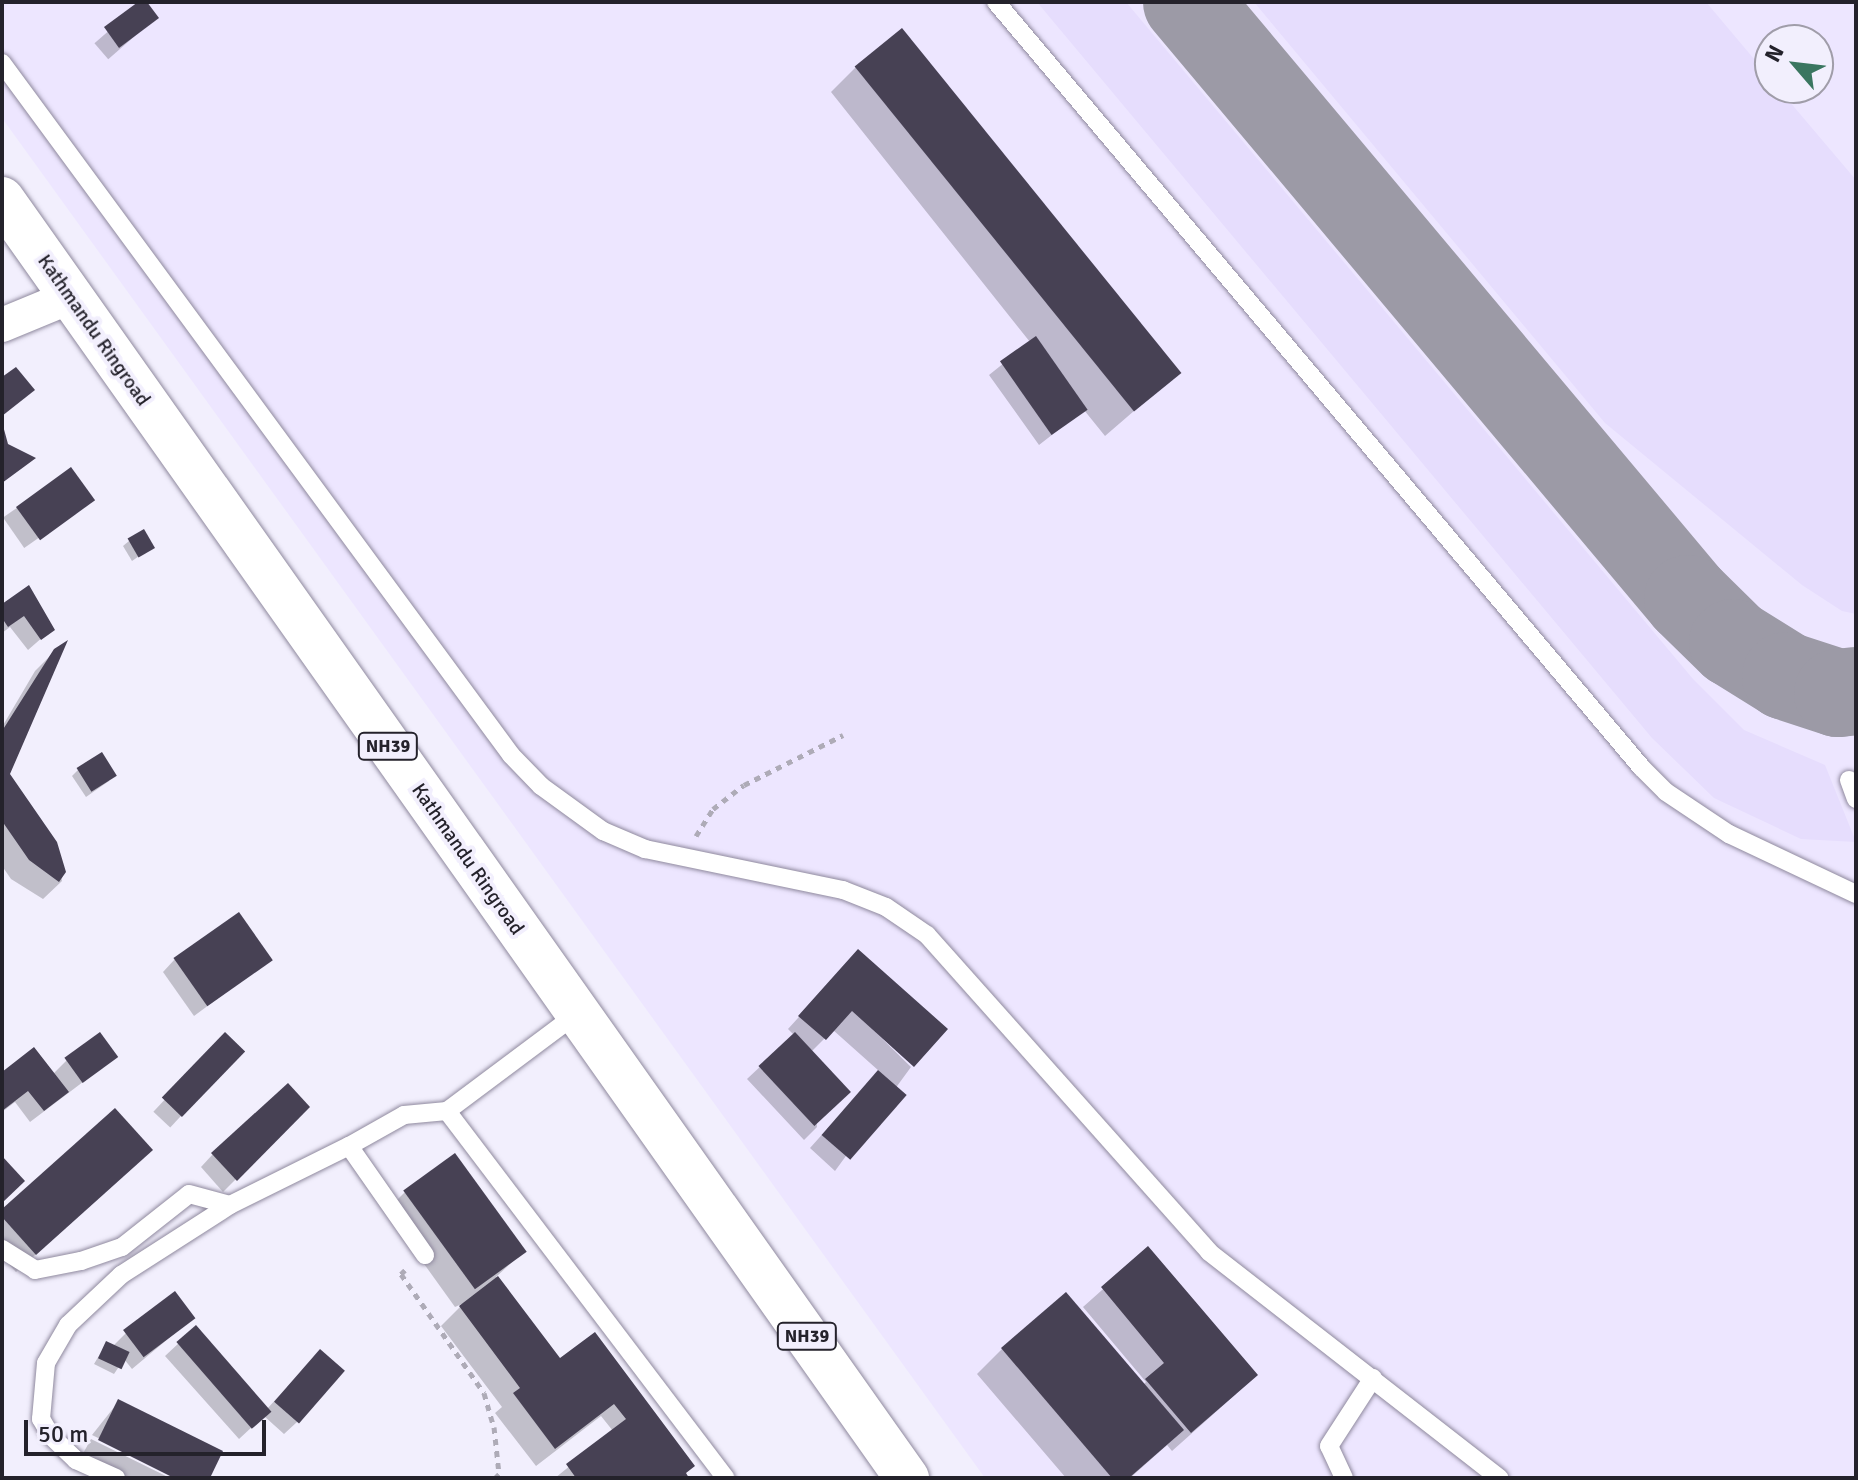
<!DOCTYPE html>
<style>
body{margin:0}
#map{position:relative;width:1858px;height:1480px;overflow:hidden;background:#f2effd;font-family:Signika,sans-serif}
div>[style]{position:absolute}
.built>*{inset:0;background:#ede6ff}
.green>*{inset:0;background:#e6ddfd}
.shadow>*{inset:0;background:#0003;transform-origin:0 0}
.taxiway>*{height:88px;margin:-44px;padding:0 44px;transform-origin:44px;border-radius:44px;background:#9c9aa6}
.building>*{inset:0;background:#474154;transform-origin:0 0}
.path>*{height:5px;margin-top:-2.5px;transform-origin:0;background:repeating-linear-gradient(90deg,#aeabb7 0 6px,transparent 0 12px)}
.roads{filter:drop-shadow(0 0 2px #8f899e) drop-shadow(0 0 2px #8f899e)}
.service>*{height:18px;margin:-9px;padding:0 9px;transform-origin:9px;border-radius:9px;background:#fff}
.minor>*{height:34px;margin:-17px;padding:0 17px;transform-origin:17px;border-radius:17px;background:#fff}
.trunk>*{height:44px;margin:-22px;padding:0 22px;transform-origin:22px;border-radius:22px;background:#fff}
span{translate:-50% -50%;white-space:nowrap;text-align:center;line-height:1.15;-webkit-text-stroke:8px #f2effd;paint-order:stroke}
.shield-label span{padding:2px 6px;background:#f2effd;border:2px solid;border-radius:6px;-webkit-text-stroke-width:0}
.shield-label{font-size:18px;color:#24222b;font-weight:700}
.street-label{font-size:20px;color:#24222b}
.frame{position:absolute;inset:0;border:4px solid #24222b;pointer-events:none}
.north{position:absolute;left:1754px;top:24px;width:80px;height:80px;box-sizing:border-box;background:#f2effd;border:2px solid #a09da9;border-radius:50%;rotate:298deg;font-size:22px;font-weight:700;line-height:32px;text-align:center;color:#24222b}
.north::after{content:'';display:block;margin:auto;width:28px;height:36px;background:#3a7660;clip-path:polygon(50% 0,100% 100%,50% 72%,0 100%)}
.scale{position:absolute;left:24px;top:1420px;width:242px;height:36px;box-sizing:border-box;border:4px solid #24222b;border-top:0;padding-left:10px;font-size:24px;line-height:28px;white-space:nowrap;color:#24222b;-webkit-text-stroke:6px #f2effd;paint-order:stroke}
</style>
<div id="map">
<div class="built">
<div style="clip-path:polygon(evenodd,2px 2px,1856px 2px,1856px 1478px,985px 1478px,2px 118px,2px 2px,1770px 40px,1818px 40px,1818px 88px,1770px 88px,1770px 40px)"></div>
</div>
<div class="green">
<div style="clip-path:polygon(1037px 2px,1126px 2px,1693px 679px,1744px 730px,1825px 765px,1856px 842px,1801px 839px,1714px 798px,1652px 738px)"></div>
<div style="clip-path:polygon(1254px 2px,1706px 2px,1770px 78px,1770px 88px,1778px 88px,1856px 180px,1856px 614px,1842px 611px,1802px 585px,1605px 423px)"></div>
</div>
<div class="shadow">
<div style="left:142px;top:2px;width:21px;height:63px;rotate:49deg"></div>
<div style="clip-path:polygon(856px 67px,1178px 373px,1105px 436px,1084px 410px,1039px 445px,989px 375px,1030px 342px,831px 92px)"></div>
<div style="left:71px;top:470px;width:37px;height:83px;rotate:55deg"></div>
<div style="clip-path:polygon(129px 541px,152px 547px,132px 561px,123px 546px)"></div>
<div style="clip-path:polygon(28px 588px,52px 629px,28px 650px,10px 627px,2px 633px,2px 607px)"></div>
<div style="clip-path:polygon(55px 651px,8px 775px,55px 843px,62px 881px,43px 899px,11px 879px,2px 866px,2px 727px,35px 671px)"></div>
<div style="clip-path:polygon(78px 770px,109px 781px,86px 797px,72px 776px)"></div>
<div style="clip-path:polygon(175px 959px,270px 960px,194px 1016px,163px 972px)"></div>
<div style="clip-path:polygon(808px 1007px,850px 1007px,911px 1067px,835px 1171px,810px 1148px,879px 1071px,833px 1030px,811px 1052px,817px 1127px,804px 1140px,747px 1079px,794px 1035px,788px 1029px)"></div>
<div style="left:225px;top:1035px;width:23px;height:105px;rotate:43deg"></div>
<div style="clip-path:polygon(116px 1057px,30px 1122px,15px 1102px,2px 1112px,2px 1074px,53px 1074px,67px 1060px)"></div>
<div style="clip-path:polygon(308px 1107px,223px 1192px,201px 1167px,213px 1154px)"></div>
<div style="clip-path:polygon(131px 1169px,16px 1272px,2px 1257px,2px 1212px)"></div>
<div style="clip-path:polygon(405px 1192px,524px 1251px,496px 1277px,560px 1361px,594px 1334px,687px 1478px,555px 1478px,613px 1431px,601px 1416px,536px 1466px,495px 1413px,502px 1407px,441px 1326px,464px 1303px,455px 1307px,386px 1211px)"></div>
<div style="clip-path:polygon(1148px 1249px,1236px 1394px,1172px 1451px,1167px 1445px,1130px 1478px,1066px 1478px,977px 1374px,1002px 1349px,1143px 1385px,1146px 1382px,1083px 1307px)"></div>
<div style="clip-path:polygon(193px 1318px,132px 1369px,124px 1359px,114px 1374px,94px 1364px,106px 1344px,112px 1347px,126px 1333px)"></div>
<div style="clip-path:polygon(195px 1328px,267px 1409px,308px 1364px,297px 1422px,284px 1434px,264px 1416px,239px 1439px,165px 1356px)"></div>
<div style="clip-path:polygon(119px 1401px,207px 1478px,179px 1478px,92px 1435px)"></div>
<div style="clip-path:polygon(91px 1439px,170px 1478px,118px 1478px,80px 1459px)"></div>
</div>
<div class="taxiway">
<div style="left:1187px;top:2px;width:779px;rotate:50deg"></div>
<div style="left:1688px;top:599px;width:63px;rotate:44.4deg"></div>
<div style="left:1733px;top:643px;width:62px;rotate:31.9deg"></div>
<div style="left:1786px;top:676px;width:55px;rotate:18.1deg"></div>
<div style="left:1838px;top:693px;width:18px;rotate:-6deg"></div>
</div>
<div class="building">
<div style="clip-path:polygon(138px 2px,147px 2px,159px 18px,119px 48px,104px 27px)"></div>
<div style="left:902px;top:28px;width:444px;height:61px;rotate:51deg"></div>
<div style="left:1036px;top:336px;width:90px;height:44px;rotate:55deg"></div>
<div style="clip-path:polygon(16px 367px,35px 390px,2px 416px,2px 377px)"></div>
<div style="clip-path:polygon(2px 422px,8px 444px,36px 458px,2px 483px)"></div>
<div style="left:71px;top:467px;width:41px;height:68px;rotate:54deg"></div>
<div style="left:144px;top:529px;width:22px;height:19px;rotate:60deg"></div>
<div style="clip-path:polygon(29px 585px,55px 630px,41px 640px,24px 616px,8px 627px,2px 618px,2px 604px)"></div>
<div style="clip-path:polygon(68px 640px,10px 774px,57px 842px,66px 872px,59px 882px,29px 860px,2px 821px,2px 731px,54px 649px)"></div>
<div style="left:102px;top:752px;width:28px;height:30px;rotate:58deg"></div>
<div style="left:239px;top:912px;width:59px;height:80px;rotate:55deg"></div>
<div style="clip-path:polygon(858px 949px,948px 1029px,914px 1067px,852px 1011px,826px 1040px,798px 1016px)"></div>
<div style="left:100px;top:1032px;width:31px;height:44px;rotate:54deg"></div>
<div style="left:225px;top:1032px;width:28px;height:91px;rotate:44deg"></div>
<div style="left:795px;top:1032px;width:82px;height:50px;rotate:47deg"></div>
<div style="clip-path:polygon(34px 1047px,69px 1092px,44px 1111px,28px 1091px,2px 1111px,2px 1072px)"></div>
<div style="left:878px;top:1070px;width:38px;height:86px;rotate:41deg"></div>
<div style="clip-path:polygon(288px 1083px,310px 1107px,237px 1181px,211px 1153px)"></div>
<div style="clip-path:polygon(115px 1108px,153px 1150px,36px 1255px,2px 1217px,2px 1209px)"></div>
<div style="left:455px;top:1153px;width:122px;height:64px;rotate:54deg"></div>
<div style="clip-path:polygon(2px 1156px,25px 1181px,2px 1203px)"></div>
<div style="clip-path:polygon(1148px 1246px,1258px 1375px,1191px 1433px,1145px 1379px,1164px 1363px,1101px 1287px)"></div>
<div style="clip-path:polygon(498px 1276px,560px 1358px,595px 1332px,695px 1466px,686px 1473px,689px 1478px,576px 1478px,566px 1464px,626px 1419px,614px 1404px,555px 1449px,513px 1393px,520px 1388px,459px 1306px)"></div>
<div style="left:175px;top:1291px;width:34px;height:65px;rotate:53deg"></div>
<div style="clip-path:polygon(1066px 1292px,1184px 1430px,1129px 1478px,1112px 1478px,1001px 1348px)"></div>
<div style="left:196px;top:1325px;width:115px;height:26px;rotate:49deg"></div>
<div style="left:106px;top:1341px;width:26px;height:19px;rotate:25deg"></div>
<div style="left:320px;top:1349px;width:33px;height:70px;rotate:41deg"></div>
<div style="clip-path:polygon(118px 1399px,223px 1451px,210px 1478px,174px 1478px,98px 1440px)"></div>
</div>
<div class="path">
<div style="left:696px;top:836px;width:32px;rotate:-58deg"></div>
<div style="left:713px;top:809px;width:39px;rotate:-38deg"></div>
<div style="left:744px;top:785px;width:111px;rotate:-26.8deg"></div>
<div style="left:405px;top:1270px;width:6px;rotate:135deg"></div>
<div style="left:401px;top:1274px;width:145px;rotate:55.1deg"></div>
<div style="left:484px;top:1393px;width:35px;rotate:74deg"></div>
<div style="left:494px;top:1427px;width:47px;rotate:83.9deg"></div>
<div style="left:499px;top:1474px;width:6px;rotate:135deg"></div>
</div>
<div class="roads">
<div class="service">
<div style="left:996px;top:2px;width:1001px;rotate:49.86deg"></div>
<div style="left:1641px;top:767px;width:35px;rotate:45deg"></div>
<div style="left:1666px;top:792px;width:76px;rotate:33.7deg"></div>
<div style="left:1729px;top:834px;width:140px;rotate:25.3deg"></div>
<div style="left:2px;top:63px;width:859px;rotate:53.66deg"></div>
<div style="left:511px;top:755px;width:43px;rotate:45.9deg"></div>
<div style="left:541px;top:786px;width:77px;rotate:36deg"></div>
<div style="left:603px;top:831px;width:46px;rotate:23.2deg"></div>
<div style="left:645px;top:849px;width:202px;rotate:11.7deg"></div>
<div style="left:843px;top:890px;width:46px;rotate:21.6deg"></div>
<div style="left:886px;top:907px;width:50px;rotate:34.3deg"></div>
<div style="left:927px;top:935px;width:424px;rotate:48.3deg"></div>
<div style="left:1209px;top:1252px;width:368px;rotate:37.9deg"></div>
<div style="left:1849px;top:780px;width:20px;rotate:70deg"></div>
<div style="left:578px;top:1013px;width:164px;rotate:143.2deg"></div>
<div style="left:447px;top:1111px;width:461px;rotate:52.8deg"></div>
<div style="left:349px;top:1146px;width:63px;rotate:-29.4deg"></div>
<div style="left:404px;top:1115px;width:43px;rotate:-5.3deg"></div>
<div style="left:2px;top:1249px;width:39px;rotate:32deg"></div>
<div style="left:35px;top:1270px;width:47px;rotate:-11.1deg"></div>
<div style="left:81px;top:1261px;width:43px;rotate:-18.9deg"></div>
<div style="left:122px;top:1247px;width:85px;rotate:-38.3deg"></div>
<div style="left:189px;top:1194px;width:42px;rotate:15deg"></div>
<div style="left:230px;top:1205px;width:133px;rotate:-26.4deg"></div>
<div style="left:349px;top:1146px;width:133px;rotate:55.1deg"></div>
<div style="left:116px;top:1478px;width:44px;rotate:-155.8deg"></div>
<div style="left:76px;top:1460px;width:35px;rotate:-136deg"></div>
<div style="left:51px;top:1436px;width:20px;rotate:-120deg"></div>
<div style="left:41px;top:1419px;width:56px;rotate:-84.9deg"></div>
<div style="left:46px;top:1363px;width:44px;rotate:-59.9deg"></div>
<div style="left:68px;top:1325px;width:73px;rotate:-43.3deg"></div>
<div style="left:121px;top:1275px;width:130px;rotate:-32.7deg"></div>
<div style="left:1344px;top:1478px;width:35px;rotate:-115deg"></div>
<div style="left:1329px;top:1446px;width:81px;rotate:-57.1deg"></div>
</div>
<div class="minor">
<div style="left:2px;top:325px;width:74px;rotate:-22.4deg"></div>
</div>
<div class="trunk">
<div style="left:2px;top:199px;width:1567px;rotate:54.72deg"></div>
</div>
</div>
<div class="shield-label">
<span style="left:388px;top:746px">NH39</span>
<span style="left:807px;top:1336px">NH39</span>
</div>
<div class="street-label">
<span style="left:94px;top:330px;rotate:55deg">Kathmandu Ringroad</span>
<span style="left:468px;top:859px;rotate:55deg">Kathmandu Ringroad</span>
</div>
<div class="frame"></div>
<div class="north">N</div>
<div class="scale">50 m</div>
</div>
